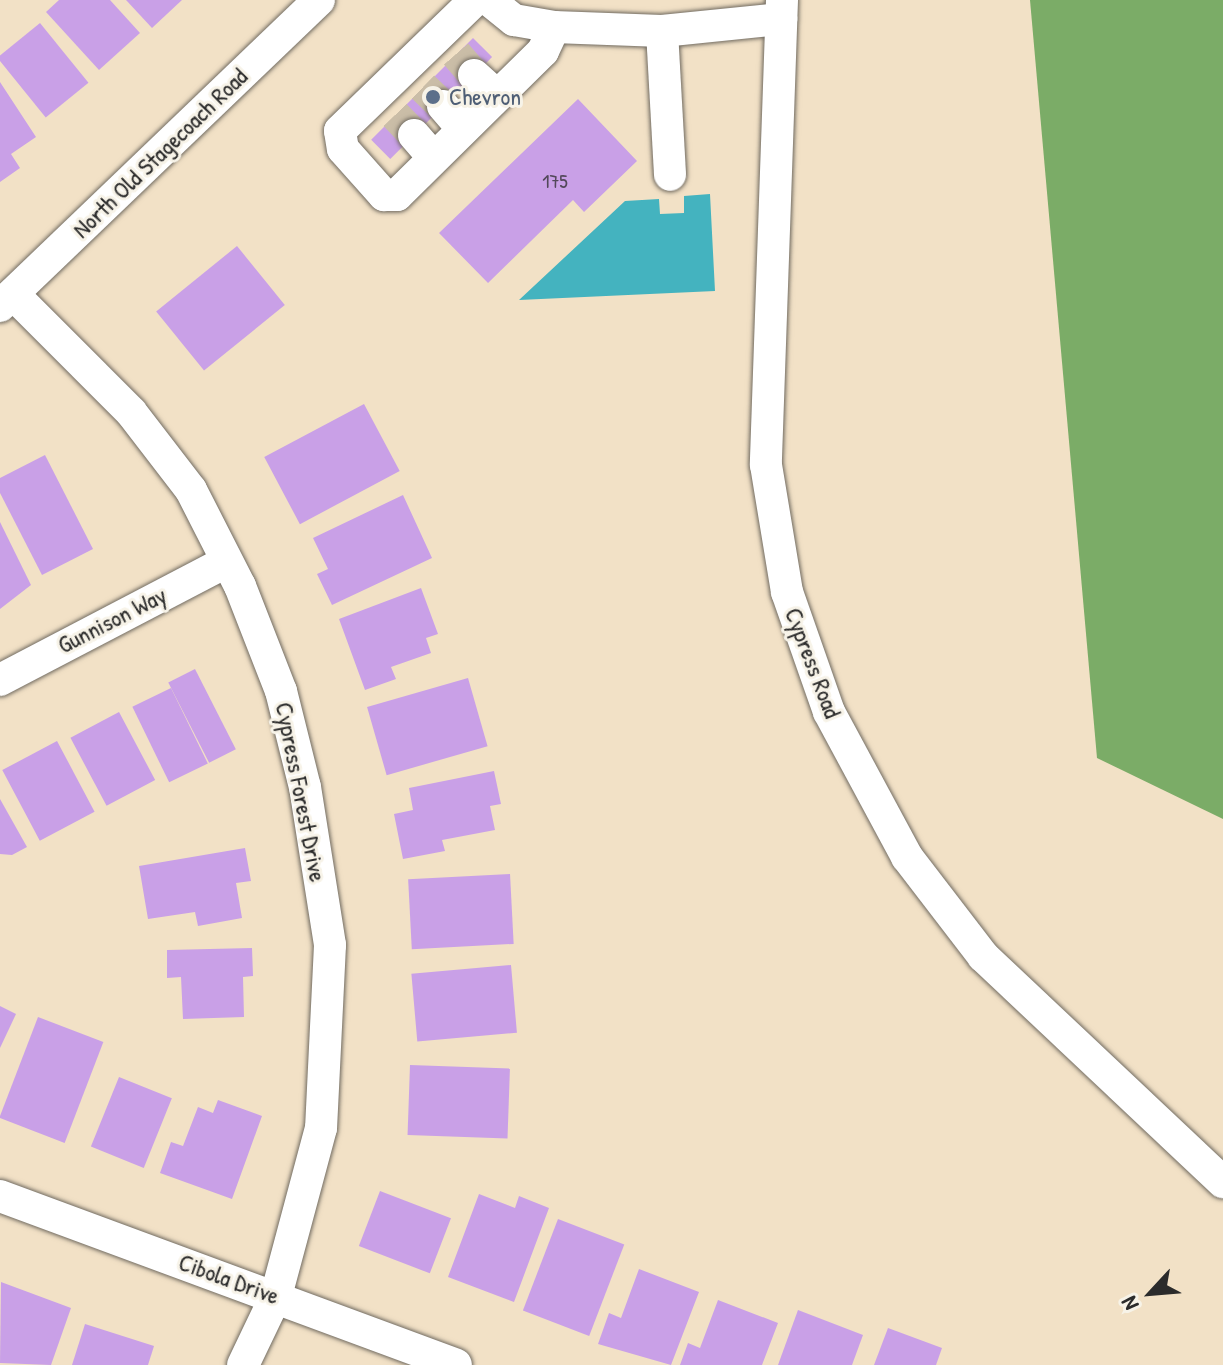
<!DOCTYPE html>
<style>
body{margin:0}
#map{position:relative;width:1223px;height:1365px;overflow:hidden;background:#f2e1c6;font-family:"Patrick Hand",sans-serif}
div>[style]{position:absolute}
.forest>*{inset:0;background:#7bac67}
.water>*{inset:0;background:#44b3bf}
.building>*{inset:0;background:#c9a0e7;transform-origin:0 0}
.minor-tunnel>*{height:32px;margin-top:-16px;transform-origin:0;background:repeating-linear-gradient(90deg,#cabda7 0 32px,transparent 0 48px)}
.roads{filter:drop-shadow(0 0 2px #716b61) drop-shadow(0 0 2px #716b61)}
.minor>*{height:32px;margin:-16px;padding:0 16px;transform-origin:16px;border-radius:16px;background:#fff}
.dots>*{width:22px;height:22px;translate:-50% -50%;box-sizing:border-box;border:4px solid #f7f3e8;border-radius:50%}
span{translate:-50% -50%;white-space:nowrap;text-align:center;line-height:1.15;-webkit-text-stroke:6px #f7f3e8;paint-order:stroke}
.number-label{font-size:20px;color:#52485a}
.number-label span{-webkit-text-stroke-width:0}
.service-label{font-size:24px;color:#4e5e75}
.left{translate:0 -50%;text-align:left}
.street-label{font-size:24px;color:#2b2b2b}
.north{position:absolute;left:1111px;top:1253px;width:80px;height:80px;-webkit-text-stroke:6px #f7f3e8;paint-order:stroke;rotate:244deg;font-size:22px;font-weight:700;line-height:32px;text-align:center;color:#2b2b2b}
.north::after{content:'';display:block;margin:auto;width:28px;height:36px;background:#2b2b2b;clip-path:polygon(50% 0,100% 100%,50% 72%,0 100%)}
</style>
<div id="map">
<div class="forest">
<div style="clip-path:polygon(1030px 0,1223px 0,1223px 819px,1097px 758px)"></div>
</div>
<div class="water">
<div style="clip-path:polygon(710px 194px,715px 291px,519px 300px,625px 201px,659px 199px,660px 214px,684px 213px,684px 196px)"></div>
</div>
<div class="building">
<div style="clip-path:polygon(59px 0,110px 0,140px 33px,99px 70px,46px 12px)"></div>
<div style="clip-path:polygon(126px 0,182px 0,152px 28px)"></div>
<div style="left:40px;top:23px;width:77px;height:55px;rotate:51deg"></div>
<div style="left:473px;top:38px;width:27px;height:144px;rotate:45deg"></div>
<div style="clip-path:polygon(0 82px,36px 137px,11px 154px,20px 168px,0 182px)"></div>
<div style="clip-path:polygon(578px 99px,637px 161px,584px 212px,573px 200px,488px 283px,439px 233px)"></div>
<div style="left:237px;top:246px;width:76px;height:104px;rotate:51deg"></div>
<div style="left:364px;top:404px;width:76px;height:113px;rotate:62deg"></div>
<div style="clip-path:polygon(45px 455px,93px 549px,42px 575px,0 493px,0 478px)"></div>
<div style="clip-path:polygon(403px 495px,432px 558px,332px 605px,317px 574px,328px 569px,313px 538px)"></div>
<div style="clip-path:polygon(0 522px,31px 585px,0 609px)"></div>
<div style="clip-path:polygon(421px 588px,438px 634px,426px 638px,431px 653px,391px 667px,396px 679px,365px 690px,339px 619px)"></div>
<div style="left:195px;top:669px;width:90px;height:30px;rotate:63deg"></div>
<div style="left:468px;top:678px;width:71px;height:105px;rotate:74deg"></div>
<div style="left:171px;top:688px;width:84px;height:43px;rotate:64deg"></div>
<div style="left:119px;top:712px;width:77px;height:55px;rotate:62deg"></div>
<div style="left:57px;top:741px;width:80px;height:62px;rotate:62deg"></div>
<div style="clip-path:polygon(494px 771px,501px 804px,490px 806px,495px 830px,442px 840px,445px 851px,403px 859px,394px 814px,413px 810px,409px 788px)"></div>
<div style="clip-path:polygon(0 799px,27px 847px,12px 855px,0 854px)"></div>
<div style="clip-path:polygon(245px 848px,251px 881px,236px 883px,242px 918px,198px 926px,195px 912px,148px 919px,139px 866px)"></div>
<div style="left:510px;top:874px;width:70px;height:102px;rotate:87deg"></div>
<div style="clip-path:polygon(252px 948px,253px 976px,243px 977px,244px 1017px,183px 1019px,181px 977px,167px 978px,167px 950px)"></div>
<div style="left:511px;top:965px;width:68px;height:100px;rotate:85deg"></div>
<div style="clip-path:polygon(0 1006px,16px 1014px,0 1048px)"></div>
<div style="left:38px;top:1017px;width:70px;height:108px;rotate:21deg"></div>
<div style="left:410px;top:1065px;width:100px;height:70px;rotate:2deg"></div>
<div style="left:119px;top:1077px;width:57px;height:75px;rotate:22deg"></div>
<div style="clip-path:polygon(218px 1100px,262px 1116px,232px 1199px,160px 1173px,171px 1142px,183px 1146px,198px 1107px,213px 1113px)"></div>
<div style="left:380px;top:1191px;width:76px;height:59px;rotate:21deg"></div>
<div style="clip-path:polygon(479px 1194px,515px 1208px,519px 1196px,549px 1208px,514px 1302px,448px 1277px)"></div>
<div style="left:558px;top:1219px;width:71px;height:98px;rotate:21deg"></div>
<div style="clip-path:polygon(639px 1269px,699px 1292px,671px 1365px,598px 1344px,609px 1313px,621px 1318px)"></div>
<div style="clip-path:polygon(1px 1282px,71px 1308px,51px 1365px,0 1363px)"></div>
<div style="clip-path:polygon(718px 1300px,778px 1323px,762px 1365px,680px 1365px,688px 1343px,700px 1348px)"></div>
<div style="clip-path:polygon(798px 1310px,863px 1335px,852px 1365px,778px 1365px)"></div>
<div style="clip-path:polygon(85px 1324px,154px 1346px,148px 1365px,72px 1365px)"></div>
<div style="clip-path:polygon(888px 1328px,942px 1348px,936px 1365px,874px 1365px)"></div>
</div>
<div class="minor-tunnel">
<div style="left:456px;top:54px;width:28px;rotate:49deg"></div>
<div style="left:423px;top:87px;width:28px;rotate:44deg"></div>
<div style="left:395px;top:115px;width:28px;rotate:46deg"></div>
</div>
<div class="roads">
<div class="minor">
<div style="left:475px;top:0;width:188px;rotate:135.9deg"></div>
<div style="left:340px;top:131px;width:18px;rotate:81deg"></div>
<div style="left:343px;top:149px;width:62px;rotate:48.3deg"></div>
<div style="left:384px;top:195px;width:13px"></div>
<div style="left:397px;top:195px;width:205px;rotate:-44.6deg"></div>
<div style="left:543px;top:51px;width:26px;rotate:-65deg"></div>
<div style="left:489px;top:0;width:32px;rotate:39deg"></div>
<div style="left:514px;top:20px;width:41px;rotate:9.9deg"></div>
<div style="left:554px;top:27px;width:108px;rotate:2.1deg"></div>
<div style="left:662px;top:31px;width:120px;rotate:-5.8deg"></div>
<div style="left:782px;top:0;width:465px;rotate:92deg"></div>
<div style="left:766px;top:465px;width:129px;rotate:80.6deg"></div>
<div style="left:787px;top:592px;width:127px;rotate:70.7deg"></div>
<div style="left:829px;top:712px;width:165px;rotate:61.7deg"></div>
<div style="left:907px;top:857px;width:125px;rotate:52.5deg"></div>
<div style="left:983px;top:956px;width:330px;rotate:43.3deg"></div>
<div style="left:662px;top:31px;width:144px;rotate:86.8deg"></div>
<div style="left:474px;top:75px;width:31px;rotate:42deg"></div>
<div style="left:443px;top:106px;width:30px;rotate:49deg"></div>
<div style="left:414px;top:135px;width:30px;rotate:49deg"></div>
<div style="left:13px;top:294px;width:167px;rotate:45deg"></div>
<div style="left:131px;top:412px;width:98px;rotate:52.4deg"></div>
<div style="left:191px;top:490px;width:108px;rotate:63deg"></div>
<div style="left:240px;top:586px;width:113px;rotate:68.7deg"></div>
<div style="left:281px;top:691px;width:99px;rotate:76deg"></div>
<div style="left:305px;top:787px;width:160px;rotate:81deg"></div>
<div style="left:330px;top:945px;width:183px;rotate:92.8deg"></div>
<div style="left:321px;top:1128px;width:174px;rotate:105deg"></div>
<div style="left:276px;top:1296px;width:76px;rotate:115.6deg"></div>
<div style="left:0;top:306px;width:442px;rotate:-43.8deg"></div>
<div style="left:0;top:680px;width:255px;rotate:-27.6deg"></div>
<div style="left:0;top:1196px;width:486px;rotate:20.3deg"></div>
</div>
</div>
<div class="dots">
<div style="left:433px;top:97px;background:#5c6f8a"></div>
</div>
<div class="number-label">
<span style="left:555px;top:180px">175</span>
</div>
<div class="service-label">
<span class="left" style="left:449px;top:97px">Chevron</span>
</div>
<div class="street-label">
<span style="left:160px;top:153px;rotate:-44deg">North Old Stagecoach Road</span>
<span style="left:112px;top:620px;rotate:-27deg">Gunnison Way</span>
<span style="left:813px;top:663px;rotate:69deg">Cypress Road</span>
<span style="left:301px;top:792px;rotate:79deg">Cypress Forest Drive</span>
<span style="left:229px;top:1279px;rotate:20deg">Cibola Drive</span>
</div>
<div class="north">N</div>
</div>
